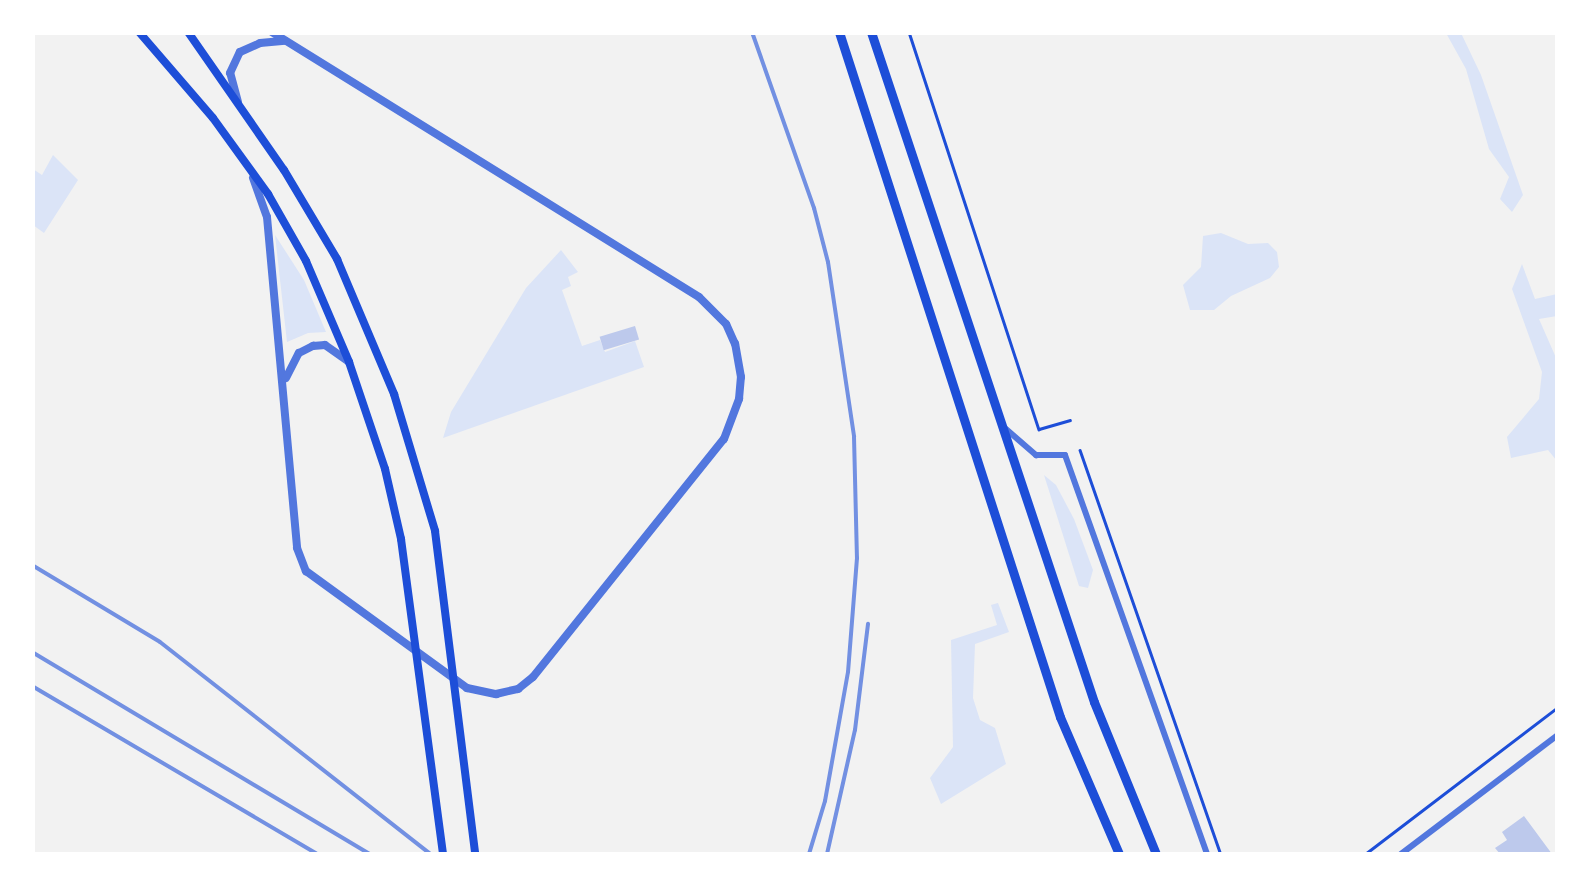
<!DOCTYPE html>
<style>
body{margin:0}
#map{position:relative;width:1590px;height:887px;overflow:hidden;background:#f2f2f2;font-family:Roboto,sans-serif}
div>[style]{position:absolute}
.green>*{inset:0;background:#dbe4f7}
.building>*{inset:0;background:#bdc9ec;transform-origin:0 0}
.path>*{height:2.5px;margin:-1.25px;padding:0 1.25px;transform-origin:1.25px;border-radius:1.25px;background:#1d4ed8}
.minor>*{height:6px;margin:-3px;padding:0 3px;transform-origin:3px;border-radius:3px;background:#5277de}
.tertiary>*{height:8px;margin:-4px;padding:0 4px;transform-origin:4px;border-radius:4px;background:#5277de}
.secondary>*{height:8px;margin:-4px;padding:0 4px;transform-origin:4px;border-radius:4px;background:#1d4ed8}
.primary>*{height:9px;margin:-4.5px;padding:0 4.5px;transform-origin:4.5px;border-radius:4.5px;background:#1d4ed8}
.rail>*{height:4px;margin:-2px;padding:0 2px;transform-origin:2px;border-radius:2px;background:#7290e2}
span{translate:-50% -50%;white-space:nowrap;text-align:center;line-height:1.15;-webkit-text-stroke:10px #fff;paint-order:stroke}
.frame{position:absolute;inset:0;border:35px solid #fff;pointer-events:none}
</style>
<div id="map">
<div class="green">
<div style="clip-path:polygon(1446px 33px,1461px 33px,1481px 75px,1523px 195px,1512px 212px,1500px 199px,1509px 177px,1489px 149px,1466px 69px)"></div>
<div style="clip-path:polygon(53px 155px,78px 180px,44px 233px,33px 225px,33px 169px,42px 175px)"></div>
<div style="clip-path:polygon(1221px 233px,1248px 244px,1268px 243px,1277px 252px,1279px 267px,1270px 278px,1231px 296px,1214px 310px,1190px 310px,1183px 285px,1201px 267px,1203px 236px)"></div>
<div style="clip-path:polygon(275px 235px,304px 280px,326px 332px,308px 333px,287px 342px)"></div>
<div style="clip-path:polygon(561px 250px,578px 272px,568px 277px,571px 286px,562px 290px,582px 346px,600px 340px,605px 352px,635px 341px,644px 367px,443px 438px,451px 412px,526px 288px)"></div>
<div style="clip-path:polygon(1522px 264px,1535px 299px,1557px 294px,1557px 316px,1539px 319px,1557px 360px,1557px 461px,1548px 450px,1511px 458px,1507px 437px,1539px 399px,1542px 372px,1512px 289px)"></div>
<div style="clip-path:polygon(1044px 475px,1056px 485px,1074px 519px,1093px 570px,1088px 588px,1079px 586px)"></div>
<div style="clip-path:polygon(998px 603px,1009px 632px,975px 644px,973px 698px,980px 720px,995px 728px,1006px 764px,941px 804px,930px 778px,953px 747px,951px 640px,997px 625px,991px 605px)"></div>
</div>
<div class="building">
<div style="left:635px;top:326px;width:14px;height:37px;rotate:73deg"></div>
<div style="clip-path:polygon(1524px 816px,1552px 854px,1500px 854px,1495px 848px,1507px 840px,1502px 832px)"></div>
</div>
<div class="path">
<div style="left:909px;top:32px;width:418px;rotate:71.9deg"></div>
<div style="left:1039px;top:429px;width:32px;rotate:-16deg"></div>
<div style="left:1080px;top:450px;width:428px;rotate:70.8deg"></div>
<div style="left:1365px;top:854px;width:243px;rotate:-37.3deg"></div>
</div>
<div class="minor">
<div style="left:1006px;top:429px;width:40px;rotate:41deg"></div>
<div style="left:1036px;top:455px;width:29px"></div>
<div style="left:1065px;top:455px;width:424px;rotate:70.4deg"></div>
<div style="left:1401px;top:854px;width:197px;rotate:-37.2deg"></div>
</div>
<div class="tertiary">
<div style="left:238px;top:102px;width:30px;rotate:-105deg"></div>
<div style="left:230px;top:73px;width:23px;rotate:-65deg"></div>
<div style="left:240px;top:52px;width:22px;rotate:-24deg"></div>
<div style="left:260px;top:43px;width:25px;rotate:-5deg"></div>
<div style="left:253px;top:178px;width:41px;rotate:70.3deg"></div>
<div style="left:267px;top:217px;width:332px;rotate:84.8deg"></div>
<div style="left:297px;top:548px;width:25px;rotate:69deg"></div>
<div style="left:306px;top:571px;width:199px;rotate:36deg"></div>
<div style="left:467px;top:688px;width:30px;rotate:12deg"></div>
<div style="left:496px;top:694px;width:23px;rotate:-13deg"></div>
<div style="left:518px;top:689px;width:19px;rotate:-39deg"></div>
<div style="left:533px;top:677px;width:305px;rotate:-51.3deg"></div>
<div style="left:724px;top:439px;width:43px;rotate:-69.4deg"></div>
<div style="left:739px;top:399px;width:22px;rotate:-85deg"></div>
<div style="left:741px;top:377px;width:34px;rotate:-100deg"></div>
<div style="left:735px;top:344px;width:22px;rotate:-114deg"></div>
<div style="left:726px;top:324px;width:38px;rotate:-135deg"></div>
<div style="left:699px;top:297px;width:503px;rotate:-148.18deg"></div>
<div style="left:286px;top:378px;width:28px;rotate:-63deg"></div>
<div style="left:299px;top:353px;width:16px;rotate:-27deg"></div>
<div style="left:313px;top:346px;width:12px;rotate:-5deg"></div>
<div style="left:325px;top:345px;width:29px;rotate:35deg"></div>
</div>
<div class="secondary">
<div style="left:139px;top:32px;width:113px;rotate:49.3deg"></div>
<div style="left:213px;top:118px;width:94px;rotate:54.1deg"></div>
<div style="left:268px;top:194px;width:77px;rotate:60.4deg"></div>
<div style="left:306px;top:261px;width:110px;rotate:66.9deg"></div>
<div style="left:349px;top:362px;width:113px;rotate:71.4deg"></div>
<div style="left:385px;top:469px;width:72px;rotate:77.1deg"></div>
<div style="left:401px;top:539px;width:318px;rotate:82.4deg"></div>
<div style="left:188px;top:32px;width:168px;rotate:55.2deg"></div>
<div style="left:284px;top:170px;width:104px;rotate:59.2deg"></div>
<div style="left:337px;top:259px;width:147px;rotate:67.1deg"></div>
<div style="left:394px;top:394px;width:143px;rotate:73.3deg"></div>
<div style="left:435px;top:531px;width:325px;rotate:82.9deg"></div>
</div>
<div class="primary">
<div style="left:839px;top:32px;width:720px;rotate:72.12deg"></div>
<div style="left:1060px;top:717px;width:149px;rotate:66.7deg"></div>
<div style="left:871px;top:32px;width:706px;rotate:71.59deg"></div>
<div style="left:1094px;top:702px;width:164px;rotate:67.8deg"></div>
</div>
<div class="rail">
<div style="left:752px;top:32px;width:187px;rotate:70.6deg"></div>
<div style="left:814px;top:208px;width:56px;rotate:75.5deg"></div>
<div style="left:828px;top:262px;width:177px;rotate:81.5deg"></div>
<div style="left:854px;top:437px;width:121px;rotate:88.6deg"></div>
<div style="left:857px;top:558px;width:114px;rotate:94.5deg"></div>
<div style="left:848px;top:672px;width:131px;rotate:100.1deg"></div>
<div style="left:825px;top:801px;width:55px;rotate:106.8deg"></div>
<div style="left:32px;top:565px;width:149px;rotate:31deg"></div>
<div style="left:160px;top:642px;width:343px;rotate:38.1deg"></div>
<div style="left:32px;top:652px;width:394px;rotate:30.9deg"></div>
<div style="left:32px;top:686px;width:331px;rotate:30.5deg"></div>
<div style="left:827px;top:854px;width:127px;rotate:-77.3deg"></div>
<div style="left:855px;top:730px;width:107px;rotate:-83deg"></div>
</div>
<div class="frame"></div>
</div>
